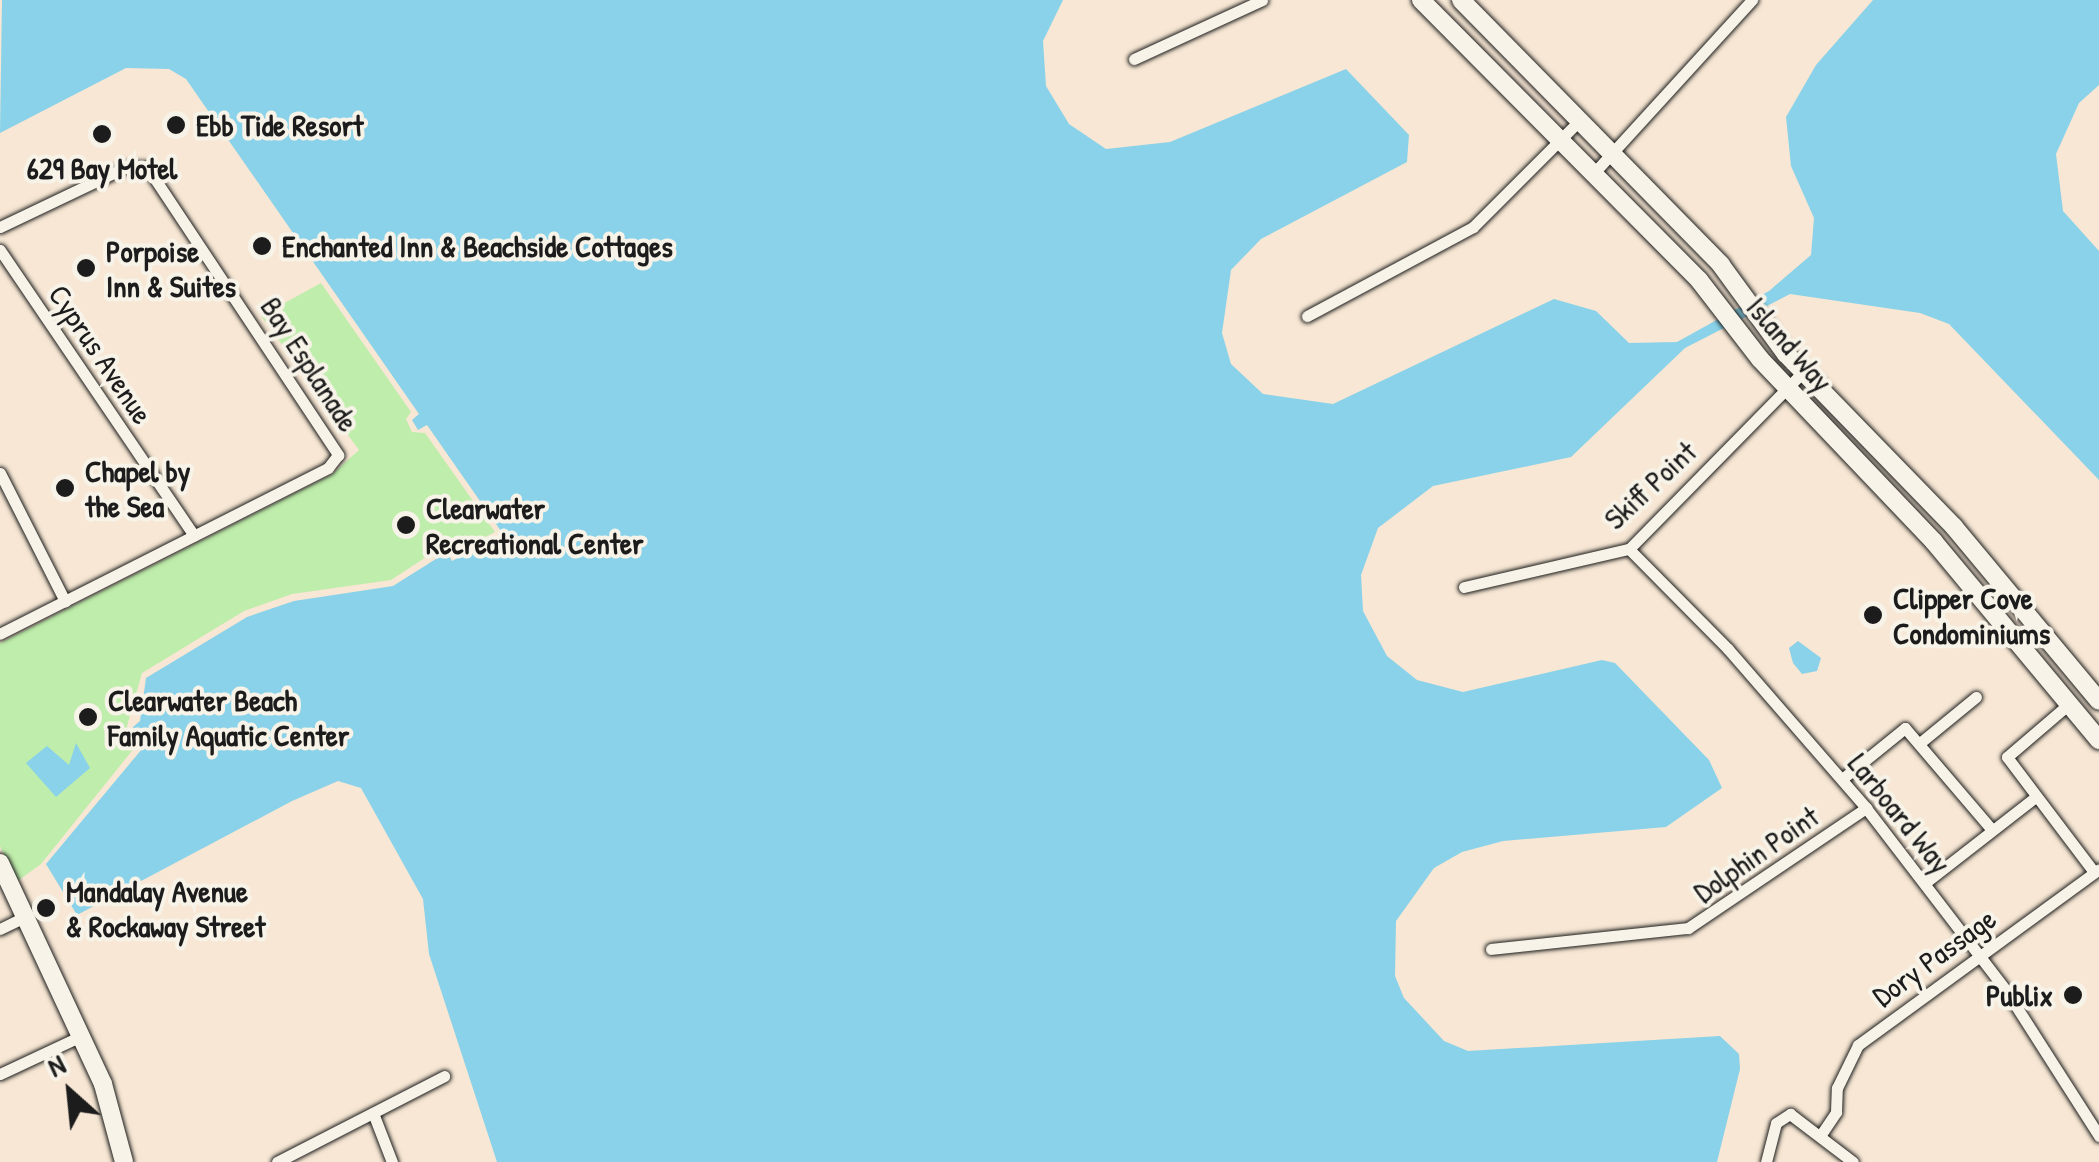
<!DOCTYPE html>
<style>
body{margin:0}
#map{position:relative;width:2099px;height:1162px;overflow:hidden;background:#f7e7d4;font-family:"Patrick Hand",sans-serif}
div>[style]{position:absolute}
.green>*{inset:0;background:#bfedab}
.water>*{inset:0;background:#89d2e9}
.roads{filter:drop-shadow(0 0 2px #1c1c1c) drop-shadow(0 0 2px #1c1c1c)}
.street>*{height:11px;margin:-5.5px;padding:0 5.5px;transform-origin:5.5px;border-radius:5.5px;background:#f7f3e8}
.secondary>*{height:18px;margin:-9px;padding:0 9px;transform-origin:9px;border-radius:9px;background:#f7f3e8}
.dots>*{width:28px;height:28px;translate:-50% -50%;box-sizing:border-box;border:5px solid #f7f3e8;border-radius:50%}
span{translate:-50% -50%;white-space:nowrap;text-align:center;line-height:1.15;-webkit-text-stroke:8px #f7f3e8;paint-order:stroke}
.poi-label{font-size:30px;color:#1c1c1c;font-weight:700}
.left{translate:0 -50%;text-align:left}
.right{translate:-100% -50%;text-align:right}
.street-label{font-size:30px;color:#1c1c1c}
.north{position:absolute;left:20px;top:1042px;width:100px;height:100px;-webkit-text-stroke:8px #f7f3e8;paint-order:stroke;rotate:333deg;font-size:28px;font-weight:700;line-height:40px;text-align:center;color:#1c1c1c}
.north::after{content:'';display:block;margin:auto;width:35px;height:45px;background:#1c1c1c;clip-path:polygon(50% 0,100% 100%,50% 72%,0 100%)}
</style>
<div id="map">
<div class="green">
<div style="clip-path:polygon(321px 283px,411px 412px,406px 419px,412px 432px,425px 433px,495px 532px,454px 553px,443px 546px,391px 580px,292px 594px,244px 611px,142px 673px,127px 726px,135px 747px,41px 864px,16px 882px,0 846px,0 643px,331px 475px,359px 450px,261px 316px)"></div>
</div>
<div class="water">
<div style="clip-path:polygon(2px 0,1063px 0,1043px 41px,1046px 86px,1069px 124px,1106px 149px,1170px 142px,1346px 69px,1409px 135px,1407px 162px,1261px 239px,1231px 270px,1222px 333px,1231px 364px,1263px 394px,1333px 404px,1554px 299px,1596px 311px,1629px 343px,1677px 342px,1769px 291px,1811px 255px,1814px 218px,1791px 166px,1786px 117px,1816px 65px,1873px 0,2099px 0,2099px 85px,2079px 103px,2056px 154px,2063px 211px,2099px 251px,2099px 480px,1949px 324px,1920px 313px,1790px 294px,1685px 348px,1571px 457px,1433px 486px,1378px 528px,1361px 575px,1363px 611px,1387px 656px,1417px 680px,1463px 692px,1602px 660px,1615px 663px,1709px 760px,1722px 788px,1666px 827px,1503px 841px,1462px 852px,1434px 868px,1396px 921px,1395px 976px,1404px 998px,1444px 1041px,1468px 1051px,1720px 1036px,1739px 1054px,1740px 1069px,1717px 1162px,497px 1162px,429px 954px,423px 899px,361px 788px,338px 781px,292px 801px,77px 915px,46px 864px,142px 749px,133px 727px,140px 721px,146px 678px,247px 617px,294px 601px,393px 586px,447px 552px,452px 561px,503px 534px,427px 425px,418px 430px,412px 420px,419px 414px,186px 79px,169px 69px,126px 68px,0 133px)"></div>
<div style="clip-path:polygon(1798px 641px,1821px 658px,1817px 671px,1802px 674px,1793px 663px,1789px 648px)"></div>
<div style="clip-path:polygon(76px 743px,90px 768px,56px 797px,26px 763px,47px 746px,69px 765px)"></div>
</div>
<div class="roads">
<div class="street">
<div style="left:1134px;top:59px;width:141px;rotate:-24.7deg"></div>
<div style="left:1593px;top:174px;width:236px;rotate:-47.6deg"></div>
<div style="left:0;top:227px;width:140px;rotate:-25.5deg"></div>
<div style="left:126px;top:167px;width:21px"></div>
<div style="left:147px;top:167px;width:346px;rotate:56.4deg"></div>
<div style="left:338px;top:455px;width:16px;rotate:128deg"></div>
<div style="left:328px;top:468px;width:368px;rotate:153.2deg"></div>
<div style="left:0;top:250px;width:345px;rotate:55.8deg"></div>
<div style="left:1307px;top:316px;width:188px;rotate:-28.2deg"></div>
<div style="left:1473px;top:227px;width:150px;rotate:-45deg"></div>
<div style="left:0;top:473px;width:144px;rotate:63.1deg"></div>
<div style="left:1629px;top:549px;width:141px;rotate:45.3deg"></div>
<div style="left:1728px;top:649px;width:211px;rotate:49deg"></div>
<div style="left:1866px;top:808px;width:232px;rotate:52.5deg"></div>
<div style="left:2007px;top:992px;width:171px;rotate:57.4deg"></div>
<div style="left:1464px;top:587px;width:169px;rotate:-13deg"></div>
<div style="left:1629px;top:549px;width:248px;rotate:-45.5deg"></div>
<div style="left:2070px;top:703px;width:83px;rotate:139.4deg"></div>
<div style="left:2007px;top:757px;width:144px;rotate:52.9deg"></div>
<div style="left:1921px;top:742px;width:71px;rotate:-39.3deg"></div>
<div style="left:1842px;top:779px;width:81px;rotate:-39deg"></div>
<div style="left:1905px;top:728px;width:134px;rotate:49.5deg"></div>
<div style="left:1925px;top:883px;width:138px;rotate:-37.9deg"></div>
<div style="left:0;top:929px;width:28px;rotate:-26deg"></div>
<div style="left:1491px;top:949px;width:198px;rotate:-6.1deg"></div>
<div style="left:1688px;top:928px;width:215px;rotate:-34deg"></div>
<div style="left:0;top:1074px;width:89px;rotate:-25.1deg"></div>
<div style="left:373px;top:1113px;width:53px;rotate:68.8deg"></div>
<div style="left:1820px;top:1136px;width:29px;rotate:-56deg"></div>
<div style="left:1836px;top:1112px;width:24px;rotate:-88deg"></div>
<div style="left:1837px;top:1088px;width:48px;rotate:-64deg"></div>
<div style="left:1858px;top:1045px;width:298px;rotate:-36.1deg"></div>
<div style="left:277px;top:1162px;width:188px;rotate:-27.2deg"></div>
<div style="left:1766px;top:1162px;width:40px;rotate:-75.6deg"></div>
<div style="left:1776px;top:1123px;width:17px;rotate:-33deg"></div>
<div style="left:1790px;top:1114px;width:79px;rotate:37.3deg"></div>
</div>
<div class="secondary">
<div style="left:1421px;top:0;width:395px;rotate:45.2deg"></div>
<div style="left:1699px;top:280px;width:100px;rotate:52.3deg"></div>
<div style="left:1760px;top:359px;width:253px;rotate:46.4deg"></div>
<div style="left:1934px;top:542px;width:258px;rotate:50.2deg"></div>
<div style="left:1461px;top:0;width:371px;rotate:45.5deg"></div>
<div style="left:1721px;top:265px;width:110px;rotate:53.9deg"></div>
<div style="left:1786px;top:354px;width:241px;rotate:45.8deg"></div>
<div style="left:1954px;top:527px;width:226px;rotate:50.2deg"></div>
<div style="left:0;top:863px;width:244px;rotate:65deg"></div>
<div style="left:103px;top:1084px;width:81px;rotate:74.9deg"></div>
</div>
</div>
<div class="dots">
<div style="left:176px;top:125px;background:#1c1c1c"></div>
<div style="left:102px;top:134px;background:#1c1c1c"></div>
<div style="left:262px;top:246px;background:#1c1c1c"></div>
<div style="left:86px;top:268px;background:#1c1c1c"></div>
<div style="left:65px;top:488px;background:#1c1c1c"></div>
<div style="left:406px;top:525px;background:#1c1c1c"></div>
<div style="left:1873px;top:615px;background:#1c1c1c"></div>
<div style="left:88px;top:717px;background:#1c1c1c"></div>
<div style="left:46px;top:908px;background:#1c1c1c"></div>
<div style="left:2073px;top:995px;background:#1c1c1c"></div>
</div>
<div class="poi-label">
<span class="left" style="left:196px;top:125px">Ebb Tide Resort</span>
<span style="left:102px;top:168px">629 Bay Motel</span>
<span class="left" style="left:282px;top:246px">Enchanted Inn &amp; Beachside Cottages</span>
<span class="left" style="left:106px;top:268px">Porpoise<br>Inn &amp; Suites</span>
<span class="left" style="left:85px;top:488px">Chapel by<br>the Sea</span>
<span class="left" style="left:426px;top:525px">Clearwater<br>Recreational Center</span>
<span class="left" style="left:1893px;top:615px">Clipper Cove<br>Condominiums</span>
<span class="left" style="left:108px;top:717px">Clearwater Beach<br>Family Aquatic Center</span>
<span class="left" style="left:66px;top:908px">Mandalay Avenue<br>&amp; Rockaway Street</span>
<span class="right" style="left:2053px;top:995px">Publix</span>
</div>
<div class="street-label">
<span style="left:1790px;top:344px;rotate:49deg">Island Way</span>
<span style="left:101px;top:354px;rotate:56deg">Cyprus Avenue</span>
<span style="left:310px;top:364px;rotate:57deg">Bay Esplanade</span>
<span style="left:1650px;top:485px;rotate:-43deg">Skiff Point</span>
<span style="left:1900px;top:813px;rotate:51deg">Larboard Way</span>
<span style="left:1756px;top:854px;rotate:-35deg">Dolphin Point</span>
<span style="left:1934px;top:957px;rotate:-36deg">Dory Passage</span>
</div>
<div class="north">N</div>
</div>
